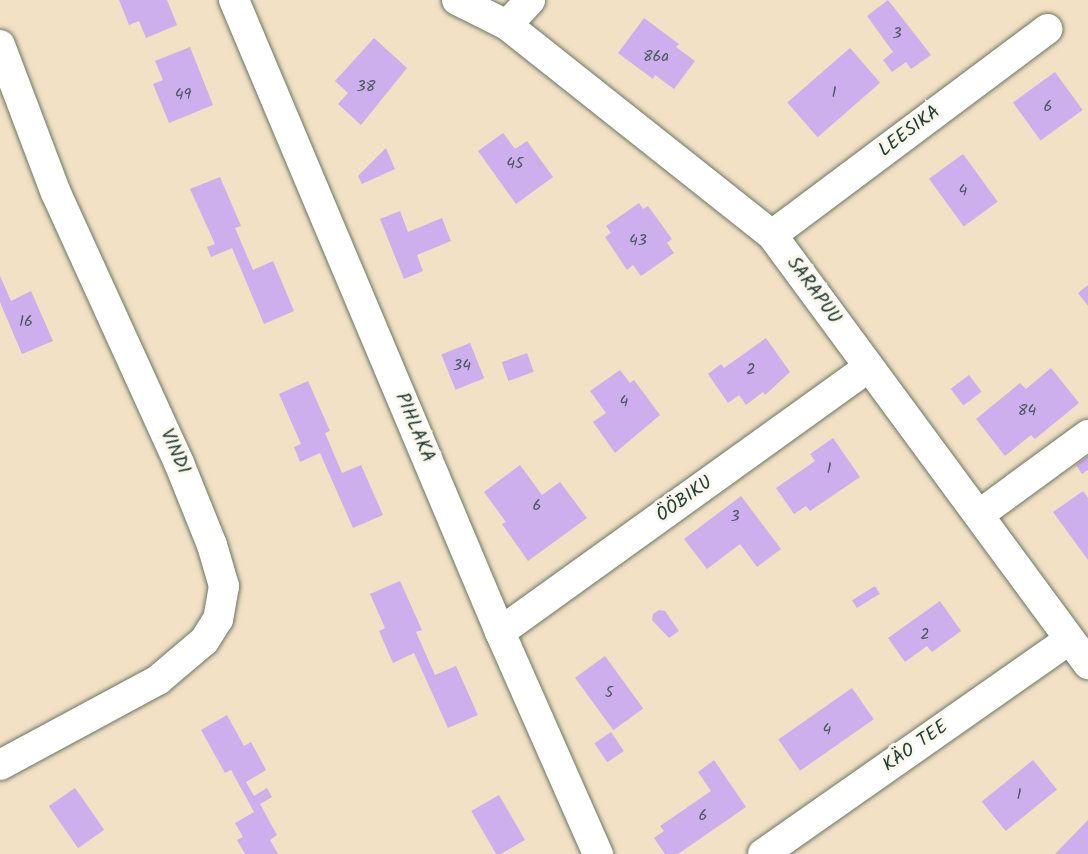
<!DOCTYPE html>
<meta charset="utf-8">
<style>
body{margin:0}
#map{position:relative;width:1088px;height:854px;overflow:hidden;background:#f2e1c4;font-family:Kalam,sans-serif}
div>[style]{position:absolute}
.building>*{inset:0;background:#cdafed;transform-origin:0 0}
.roads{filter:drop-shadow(0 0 2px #697666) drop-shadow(0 0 2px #697666)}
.minor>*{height:30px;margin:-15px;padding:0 15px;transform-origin:15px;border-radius:15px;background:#fff}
span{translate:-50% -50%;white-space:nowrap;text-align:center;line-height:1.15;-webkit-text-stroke:6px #fbf7ec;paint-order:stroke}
.number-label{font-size:16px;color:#4a5a62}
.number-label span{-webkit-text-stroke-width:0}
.street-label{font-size:19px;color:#1f3d34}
</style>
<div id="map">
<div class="building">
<div style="clip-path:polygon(119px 0,167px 0,177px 25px,146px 38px,139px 21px,129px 25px)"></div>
<div style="clip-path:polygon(888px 0,931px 55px,911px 69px,906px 62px,892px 72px,883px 60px,893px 52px,867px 16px)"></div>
<div style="clip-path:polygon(644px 18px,679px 44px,676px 47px,695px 61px,674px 89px,655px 75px,653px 79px,618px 53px)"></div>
<div style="clip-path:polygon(374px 38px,407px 68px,361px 125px,338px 104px,348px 93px,335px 81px)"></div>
<div style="clip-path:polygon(190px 47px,213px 105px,169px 123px,153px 84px,163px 80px,155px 61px)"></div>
<div style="left:850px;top:48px;width:46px;height:83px;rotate:49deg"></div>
<div style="left:1055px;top:72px;width:47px;height:52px;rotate:54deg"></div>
<div style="clip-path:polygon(503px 133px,515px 149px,527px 141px,553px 177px,516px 204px,478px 151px)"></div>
<div style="clip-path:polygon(386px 148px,395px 169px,362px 184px,358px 176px)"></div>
<div style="left:963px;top:154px;width:59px;height:42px;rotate:54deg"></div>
<div style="clip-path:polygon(220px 177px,241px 226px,235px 228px,253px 270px,273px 261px,294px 311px,264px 324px,232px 248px,211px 257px,207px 247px,215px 244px,190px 189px)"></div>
<div style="clip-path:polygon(639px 203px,643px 209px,648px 206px,672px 239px,667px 243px,674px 253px,641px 276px,633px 265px,627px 270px,605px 237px,611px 233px,606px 226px)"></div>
<div style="clip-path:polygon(400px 211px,408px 232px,442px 218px,451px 241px,417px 255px,423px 271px,404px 279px,380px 219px)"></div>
<div style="clip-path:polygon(0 276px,11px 301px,31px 291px,53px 341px,22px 354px,0 302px)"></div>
<div style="clip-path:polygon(1088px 285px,1088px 306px,1078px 293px)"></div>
<div style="clip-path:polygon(766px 338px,790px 372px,765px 395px,763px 392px,746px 405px,739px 395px,728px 403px,708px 374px,721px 364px,724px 368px)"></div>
<div style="left:470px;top:343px;width:38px;height:31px;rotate:68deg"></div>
<div style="left:527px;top:353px;width:20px;height:27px;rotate:70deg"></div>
<div style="clip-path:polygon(1051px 368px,1079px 403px,1035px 439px,1031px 435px,1005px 456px,976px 419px,1020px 383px,1026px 389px)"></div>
<div style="clip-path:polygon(620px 370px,630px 383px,634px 380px,660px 415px,615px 453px,593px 422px,606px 413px,590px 391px)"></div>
<div style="left:969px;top:375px;width:21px;height:23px;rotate:53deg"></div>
<div style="clip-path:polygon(308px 381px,330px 431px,325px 433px,342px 473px,361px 465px,383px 515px,353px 528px,320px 453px,300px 462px,294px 447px,301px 444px,279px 394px)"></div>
<div style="clip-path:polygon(833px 438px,860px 477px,810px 511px,806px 506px,794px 514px,776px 488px,815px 461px,810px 454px)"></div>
<div style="clip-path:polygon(1088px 456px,1088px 470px,1082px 474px,1076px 465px)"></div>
<div style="clip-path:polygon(520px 465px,542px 495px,560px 482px,587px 518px,528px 561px,502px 524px,506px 522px,484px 492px)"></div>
<div style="clip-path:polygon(1083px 491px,1088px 498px,1088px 560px,1053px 512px)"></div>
<div style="clip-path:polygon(741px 496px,781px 549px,757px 567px,740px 544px,707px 569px,684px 539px)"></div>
<div style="clip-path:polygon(400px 581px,422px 630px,416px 632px,435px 675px,456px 666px,478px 715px,448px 728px,414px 653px,393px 663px,379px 631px,385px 628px,370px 594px)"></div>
<div style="left:875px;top:586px;width:9px;height:27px;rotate:58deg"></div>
<div style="clip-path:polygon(940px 601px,961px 631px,932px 652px,927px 646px,905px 662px,888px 638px)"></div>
<div style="clip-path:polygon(659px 610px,665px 611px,679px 631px,669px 638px,652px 620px,653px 614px)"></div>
<div style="left:605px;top:656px;width:65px;height:37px;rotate:54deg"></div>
<div style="left:852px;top:688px;width:38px;height:90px;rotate:55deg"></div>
<div style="clip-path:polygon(227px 715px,244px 746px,251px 742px,266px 770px,246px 782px,254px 796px,267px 788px,272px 797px,260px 804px,277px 835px,270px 840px,278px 854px,245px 854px,237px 840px,243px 837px,235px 823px,254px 812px,231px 770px,225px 773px,201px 730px)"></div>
<div style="left:611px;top:732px;width:23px;height:20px;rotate:56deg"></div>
<div style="clip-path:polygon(714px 760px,746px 807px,678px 854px,665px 854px,654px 838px,664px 831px,660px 826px,711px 791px,698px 772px)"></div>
<div style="left:1033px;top:760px;width:38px;height:66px;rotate:51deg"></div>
<div style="left:75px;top:788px;width:51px;height:32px;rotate:55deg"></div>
<div style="left:499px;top:795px;width:52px;height:32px;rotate:60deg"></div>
<div style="clip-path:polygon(1088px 820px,1088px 854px,1055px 854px)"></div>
</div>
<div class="roads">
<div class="minor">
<div style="left:234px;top:0;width:686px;rotate:67.17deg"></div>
<div style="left:500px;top:632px;width:243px;rotate:66.2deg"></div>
<div style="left:457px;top:0;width:56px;rotate:26.6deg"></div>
<div style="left:507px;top:25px;width:338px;rotate:38.4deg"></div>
<div style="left:772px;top:235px;width:533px;rotate:53.62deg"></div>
<div style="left:507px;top:25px;width:34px;rotate:-47deg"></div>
<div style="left:0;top:45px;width:158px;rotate:69.3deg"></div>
<div style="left:56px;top:193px;width:297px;rotate:65.5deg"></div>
<div style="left:179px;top:463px;width:88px;rotate:68.1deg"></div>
<div style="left:212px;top:545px;width:43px;rotate:73.7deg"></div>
<div style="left:224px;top:586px;width:34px;rotate:100deg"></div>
<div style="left:218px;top:619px;width:26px;rotate:122deg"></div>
<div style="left:204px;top:641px;width:60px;rotate:139.7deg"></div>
<div style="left:158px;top:680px;width:179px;rotate:151.7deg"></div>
<div style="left:772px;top:235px;width:344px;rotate:-36.8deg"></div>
<div style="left:980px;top:514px;width:134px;rotate:-36.2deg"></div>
<div style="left:500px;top:632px;width:454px;rotate:-35.7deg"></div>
<div style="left:763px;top:854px;width:373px;rotate:-35deg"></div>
</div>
</div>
<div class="number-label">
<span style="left:897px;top:34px">3</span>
<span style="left:656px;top:57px">86a</span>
<span style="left:366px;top:87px">38</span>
<span style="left:834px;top:93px">1</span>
<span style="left:183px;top:95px">49</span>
<span style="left:1048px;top:107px">6</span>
<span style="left:515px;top:164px">45</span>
<span style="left:963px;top:191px">4</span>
<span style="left:638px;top:241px">43</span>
<span style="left:26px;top:322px">16</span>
<span style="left:462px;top:366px">34</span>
<span style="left:751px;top:370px">2</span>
<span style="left:624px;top:402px">4</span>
<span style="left:1027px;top:411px">84</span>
<span style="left:829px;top:469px">1</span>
<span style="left:537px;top:506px">6</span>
<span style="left:735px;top:517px">3</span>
<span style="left:925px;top:635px">2</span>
<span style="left:609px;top:693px">5</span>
<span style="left:827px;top:730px">4</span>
<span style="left:1019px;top:795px">1</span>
<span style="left:703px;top:816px">6</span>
</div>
<div class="street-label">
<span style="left:910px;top:132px;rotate:-37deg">LEESIKA</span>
<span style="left:813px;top:291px;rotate:54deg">SARAPUU</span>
<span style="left:414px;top:428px;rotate:67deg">PIHLAKA</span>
<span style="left:174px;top:452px;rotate:66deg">VINDI</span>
<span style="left:685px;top:500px;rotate:-36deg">ÖÖBIKU</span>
<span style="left:916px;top:747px;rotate:-35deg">KÄO TEE</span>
</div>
</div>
